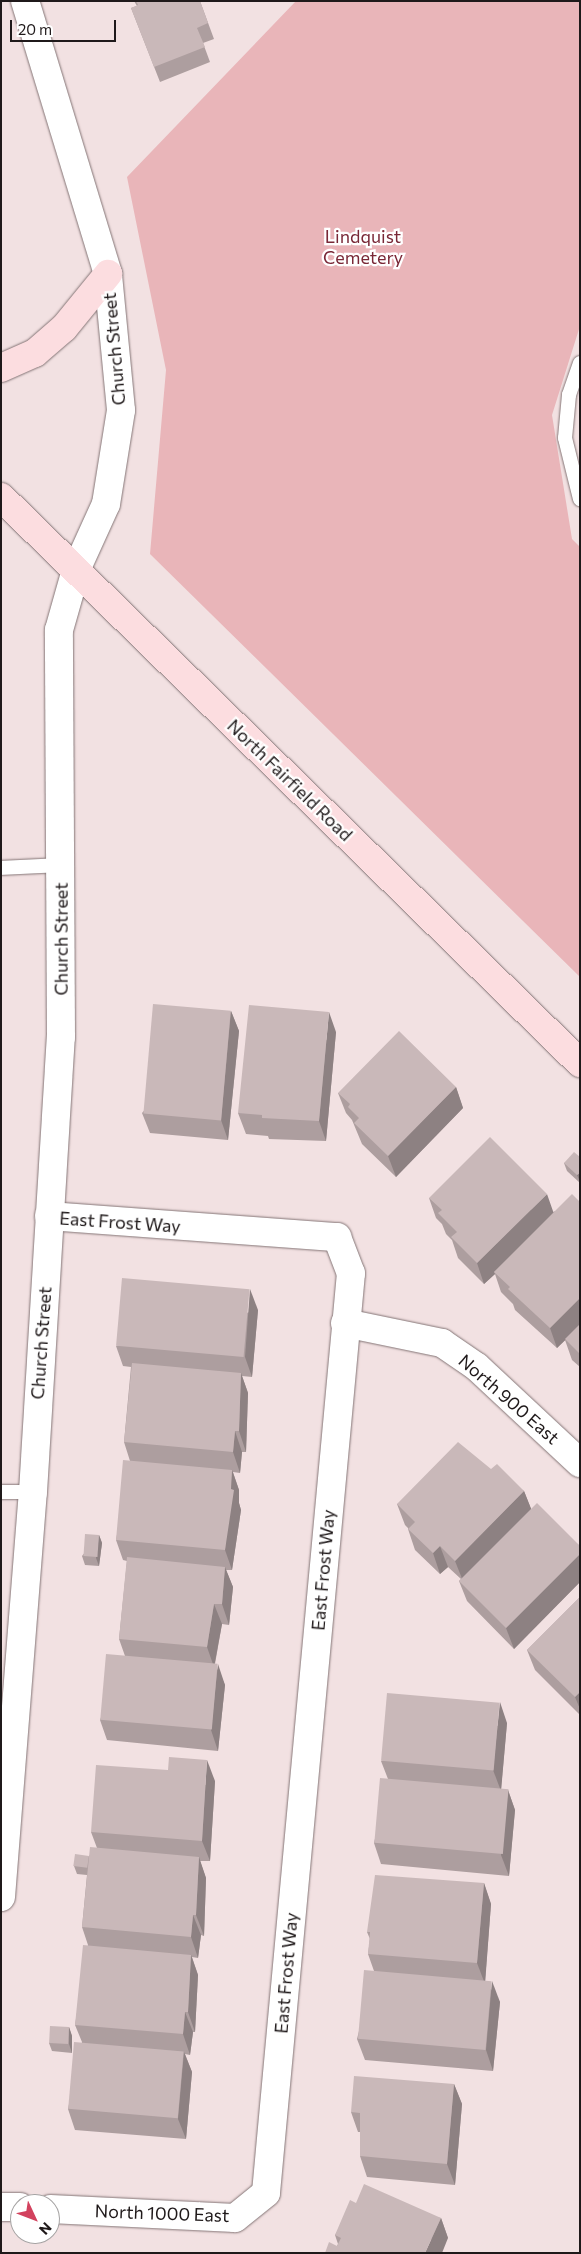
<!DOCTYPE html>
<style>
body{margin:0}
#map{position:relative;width:581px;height:2254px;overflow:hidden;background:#f2e1e2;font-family:Commissioner,sans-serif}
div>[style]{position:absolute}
.green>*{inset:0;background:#e9b5b9}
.roads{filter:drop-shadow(0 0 1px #847576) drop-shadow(0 0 1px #847576)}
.service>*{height:14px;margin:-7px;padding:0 7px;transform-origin:7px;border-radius:7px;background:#fff}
.minor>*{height:28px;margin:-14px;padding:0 14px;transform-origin:14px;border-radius:14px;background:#fff}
.tertiary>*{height:28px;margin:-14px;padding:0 14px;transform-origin:14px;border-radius:14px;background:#fff}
.secondary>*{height:28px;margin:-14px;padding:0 14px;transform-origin:14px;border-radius:14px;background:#fcdde0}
.wall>*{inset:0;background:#ad9e9f}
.shaded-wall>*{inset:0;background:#8d8182}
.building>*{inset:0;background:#c9b8b9;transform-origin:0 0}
span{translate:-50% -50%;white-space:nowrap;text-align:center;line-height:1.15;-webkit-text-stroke:4.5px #fff;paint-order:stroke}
.park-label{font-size:18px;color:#792736}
.street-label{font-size:18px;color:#1f191a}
.frame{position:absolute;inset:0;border:2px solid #1f191a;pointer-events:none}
.north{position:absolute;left:10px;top:2194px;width:50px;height:50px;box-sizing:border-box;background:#fff;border:1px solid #a5a3a3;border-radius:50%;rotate:133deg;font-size:14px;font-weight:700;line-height:20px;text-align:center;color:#1f191a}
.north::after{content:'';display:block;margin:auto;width:18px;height:22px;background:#d2425e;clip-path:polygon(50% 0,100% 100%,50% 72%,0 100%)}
.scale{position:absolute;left:10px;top:20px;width:106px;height:22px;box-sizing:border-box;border:2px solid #1f191a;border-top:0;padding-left:6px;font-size:15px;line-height:18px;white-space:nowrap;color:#1f191a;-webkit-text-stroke:4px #fff;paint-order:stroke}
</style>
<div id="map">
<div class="green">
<div style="clip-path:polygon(296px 1px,580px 1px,580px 326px,552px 415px,572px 539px,580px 547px,580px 977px,150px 554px,166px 370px,127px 177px)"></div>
</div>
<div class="roads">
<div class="service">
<div style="left:580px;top:363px;width:34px;rotate:109deg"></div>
<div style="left:569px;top:395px;width:43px;rotate:95.3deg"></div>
<div style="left:565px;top:438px;width:63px;rotate:76.2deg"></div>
<div style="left:1px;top:868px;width:59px;rotate:-2.9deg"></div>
<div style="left:1px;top:1492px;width:32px"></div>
</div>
<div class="minor">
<div style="left:49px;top:1216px;width:289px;rotate:4.2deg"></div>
<div style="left:337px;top:1237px;width:39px;rotate:69deg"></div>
<div style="left:351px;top:1273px;width:924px;rotate:95.28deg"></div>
<div style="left:266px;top:2193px;width:40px;rotate:141deg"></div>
<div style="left:235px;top:2218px;width:185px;rotate:-177.2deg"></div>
<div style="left:345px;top:1323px;width:99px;rotate:11.7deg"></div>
<div style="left:442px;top:1343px;width:42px;rotate:34.4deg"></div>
<div style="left:477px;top:1367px;width:141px;rotate:43deg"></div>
<div style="left:1px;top:2207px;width:19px"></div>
</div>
<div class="tertiary">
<div style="left:1px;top:1897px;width:406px;rotate:-85.5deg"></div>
<div style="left:33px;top:1492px;width:456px;rotate:-86.5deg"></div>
<div style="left:61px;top:1037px;width:407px;rotate:-90.3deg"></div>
<div style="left:59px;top:630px;width:62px;rotate:-74.2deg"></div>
<div style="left:76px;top:570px;width:72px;rotate:-65.6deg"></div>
<div style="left:106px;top:504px;width:95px;rotate:-80.9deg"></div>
<div style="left:121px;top:410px;width:137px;rotate:-95.5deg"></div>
<div style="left:108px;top:274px;width:285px;rotate:-106.9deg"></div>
</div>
<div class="secondary">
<div style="left:1px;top:368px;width:37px;rotate:-24deg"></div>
<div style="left:35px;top:353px;width:38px;rotate:-41deg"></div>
<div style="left:64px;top:328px;width:70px;rotate:-50.8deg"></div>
<div style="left:1px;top:497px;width:810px;rotate:44.35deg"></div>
</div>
</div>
<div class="wall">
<div style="clip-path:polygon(134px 1px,200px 1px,214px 39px,203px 43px,210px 62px,160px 82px,131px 8px,137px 6px)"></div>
<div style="clip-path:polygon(231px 1011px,239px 1031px,228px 1140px,150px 1133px,142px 1113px)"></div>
<div style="clip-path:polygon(336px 1032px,326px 1141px,269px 1139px,268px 1136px,246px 1134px,238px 1113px)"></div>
<div style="clip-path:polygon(456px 1087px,463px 1108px,396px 1177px,362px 1144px,352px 1120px,346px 1113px,338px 1093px)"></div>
<div style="clip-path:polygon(580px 1157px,580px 1183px,567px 1171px,564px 1163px)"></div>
<div style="clip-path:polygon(429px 1198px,553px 1212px,580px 1202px,580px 1367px,572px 1360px,565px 1340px,557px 1348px,515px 1310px,513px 1304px,501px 1292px,495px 1274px,484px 1284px,458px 1258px,452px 1240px,446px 1234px,442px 1224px,436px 1218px)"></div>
<div style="clip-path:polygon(258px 1310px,252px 1377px,242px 1376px,248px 1393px,246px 1452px,242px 1452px,240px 1473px,233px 1472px,239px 1490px,239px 1503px,241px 1510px,232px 1570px,226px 1570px,233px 1587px,229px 1625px,222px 1624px,215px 1664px,225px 1685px,218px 1751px,107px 1740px,100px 1720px,125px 1656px,119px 1639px,127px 1561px,123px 1560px,116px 1540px,130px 1461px,124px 1442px,131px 1367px,123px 1366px,116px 1346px)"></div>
<div style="clip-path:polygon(491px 1469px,524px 1491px,531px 1509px,580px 1546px,580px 1582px,514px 1649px,467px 1601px,459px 1581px,461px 1579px,448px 1567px,440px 1574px,415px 1550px,408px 1529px,408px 1528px,405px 1525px,397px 1504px)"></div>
<div style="clip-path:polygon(99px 1535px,102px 1543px,99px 1566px,85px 1565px,82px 1556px)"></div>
<div style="clip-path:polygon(580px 1597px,580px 1715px,535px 1670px,527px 1650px)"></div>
<div style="clip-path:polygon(507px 1723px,501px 1789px,508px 1790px,515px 1810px,509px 1876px,381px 1864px,374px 1843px,388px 1779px,381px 1761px)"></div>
<div style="clip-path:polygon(215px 1781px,210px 1861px,200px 1861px,206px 1878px,204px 1936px,201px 1935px,198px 1958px,192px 1957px,198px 1975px,195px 2032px,193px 2032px,190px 2055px,185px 2054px,192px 2072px,186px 2139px,75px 2130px,68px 2109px,82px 2042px,75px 2025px,88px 1945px,82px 1927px,87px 1875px,77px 1874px,74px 1866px,89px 1856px,97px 1848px,91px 1832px)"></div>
<div style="clip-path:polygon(484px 1883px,491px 1904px,485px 1981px,500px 2002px,493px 2071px,365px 2060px,357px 2039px,374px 1971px,368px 1954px,370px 1939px,367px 1932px)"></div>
<div style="clip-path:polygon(69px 2027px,72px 2036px,72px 2053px,52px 2051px,49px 2043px)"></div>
<div style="clip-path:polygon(454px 2084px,462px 2104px,455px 2185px,367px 2177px,360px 2156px,360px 2132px,358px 2132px,351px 2112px)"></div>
<div style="clip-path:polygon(356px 2203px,441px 2218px,448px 2238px,337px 2246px,338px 2244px,335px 2235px)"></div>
</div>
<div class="shaded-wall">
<div style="clip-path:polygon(231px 1011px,239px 1031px,228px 1140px,221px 1120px)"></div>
<div style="clip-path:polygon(329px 1012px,336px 1032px,326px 1141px,319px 1121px)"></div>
<div style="clip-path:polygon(456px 1087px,463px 1108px,396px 1177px,388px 1156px)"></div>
<div style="clip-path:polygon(580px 1173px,580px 1182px,577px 1175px)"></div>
<div style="clip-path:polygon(547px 1194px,554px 1214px,494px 1272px,495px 1274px,484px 1284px,477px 1263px)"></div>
<div style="clip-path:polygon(250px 1289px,258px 1310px,252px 1377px,245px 1357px)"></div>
<div style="clip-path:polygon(580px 1298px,580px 1326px,557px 1348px,550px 1328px)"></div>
<div style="clip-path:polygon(241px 1373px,248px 1393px,246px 1452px,239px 1431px)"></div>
<div style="clip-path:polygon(235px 1431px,242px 1452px,240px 1473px,233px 1452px)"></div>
<div style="clip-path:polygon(232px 1470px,239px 1490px,239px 1503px,241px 1510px,232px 1570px,225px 1550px)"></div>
<div style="clip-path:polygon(524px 1491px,532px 1511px,463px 1581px,455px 1561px)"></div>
<div style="clip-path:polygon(99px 1535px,102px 1543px,99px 1566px,96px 1558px)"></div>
<div style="clip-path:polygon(440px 1546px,448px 1567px,440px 1574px,433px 1553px)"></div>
<div style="clip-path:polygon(580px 1554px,580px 1582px,514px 1649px,506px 1628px)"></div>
<div style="clip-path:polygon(225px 1567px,233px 1587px,229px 1625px,222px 1604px)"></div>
<div style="clip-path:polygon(214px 1604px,222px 1624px,214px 1667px,207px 1647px)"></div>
<div style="clip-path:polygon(218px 1664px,225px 1685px,218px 1751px,211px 1730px)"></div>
<div style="clip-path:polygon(580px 1692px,580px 1709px,575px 1697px)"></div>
<div style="clip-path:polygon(500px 1702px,507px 1723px,501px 1791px,493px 1770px)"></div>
<div style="clip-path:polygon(207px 1760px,215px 1781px,210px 1861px,202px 1841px)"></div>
<div style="clip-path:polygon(508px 1790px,515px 1810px,509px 1876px,501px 1855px)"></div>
<div style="clip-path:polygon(199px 1857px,206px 1878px,204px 1936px,196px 1915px)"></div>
<div style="clip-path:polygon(484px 1883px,491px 1904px,485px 1984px,477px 1963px)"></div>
<div style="clip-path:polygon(193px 1915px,201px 1935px,198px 1958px,191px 1937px)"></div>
<div style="clip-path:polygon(191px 1955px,198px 1975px,195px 2032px,188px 2012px)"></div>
<div style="clip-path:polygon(492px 1981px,500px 2002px,493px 2071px,486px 2050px)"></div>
<div style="clip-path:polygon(185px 2012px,193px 2032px,190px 2055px,183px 2034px)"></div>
<div style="clip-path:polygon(69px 2027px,72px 2036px,72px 2053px,69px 2044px)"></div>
<div style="clip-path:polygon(184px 2052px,192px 2072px,186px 2139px,178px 2119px)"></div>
<div style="clip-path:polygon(454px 2084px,462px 2104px,455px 2185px,447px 2164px)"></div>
<div style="clip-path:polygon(441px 2218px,448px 2238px,442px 2253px,425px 2253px)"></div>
</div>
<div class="building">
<div style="clip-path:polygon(136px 1px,200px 1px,208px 23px,197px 28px,205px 47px,154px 67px,131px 8px,138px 5px)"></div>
<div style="left:153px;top:1004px;width:78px;height:110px;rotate:5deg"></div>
<div style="clip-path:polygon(249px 1005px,329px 1012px,319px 1121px,262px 1118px,262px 1115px,238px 1113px)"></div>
<div style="clip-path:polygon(399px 1031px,456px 1087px,388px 1156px,354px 1123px,359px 1118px,348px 1107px,350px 1104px,338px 1093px)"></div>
<div style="clip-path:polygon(490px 1137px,547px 1194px,477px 1263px,451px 1237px,457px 1232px,438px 1213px,442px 1210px,429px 1198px)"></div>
<div style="clip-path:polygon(574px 1152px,580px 1157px,580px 1173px,577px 1175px,564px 1163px)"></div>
<div style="clip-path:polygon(572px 1194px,580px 1202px,580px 1298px,550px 1328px,508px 1289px,510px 1287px,494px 1272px)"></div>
<div style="left:122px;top:1278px;width:128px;height:68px;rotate:5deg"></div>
<div style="clip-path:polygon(580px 1324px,580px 1354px,565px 1339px)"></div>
<div style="clip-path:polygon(132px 1363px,241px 1373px,239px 1431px,235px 1431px,233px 1452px,124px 1442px)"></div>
<div style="clip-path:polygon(458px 1442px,491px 1469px,497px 1464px,524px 1491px,455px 1561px,440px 1546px,433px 1553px,408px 1529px,415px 1522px,397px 1504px)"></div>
<div style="clip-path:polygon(123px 1460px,232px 1470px,231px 1489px,234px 1490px,225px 1550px,116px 1540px)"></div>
<div style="clip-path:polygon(537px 1503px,580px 1546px,580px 1554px,506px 1628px,459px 1581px)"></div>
<div style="left:85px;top:1534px;width:14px;height:22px;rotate:4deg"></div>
<div style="clip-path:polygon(127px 1557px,225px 1567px,222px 1604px,214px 1604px,207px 1647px,119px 1639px)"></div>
<div style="clip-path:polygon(580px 1597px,580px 1692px,575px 1697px,527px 1650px)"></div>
<div style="left:106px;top:1654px;width:112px;height:66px;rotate:5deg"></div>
<div style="left:387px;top:1693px;width:113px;height:68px;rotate:5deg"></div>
<div style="clip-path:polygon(169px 1757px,207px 1760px,202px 1841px,91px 1832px,96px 1765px,168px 1770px)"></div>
<div style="left:380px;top:1778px;width:129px;height:65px;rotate:5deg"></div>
<div style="clip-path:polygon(90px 1847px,199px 1857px,196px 1915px,193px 1915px,191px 1937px,82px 1927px)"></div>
<div style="left:75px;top:1854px;width:14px;height:12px;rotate:8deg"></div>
<div style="clip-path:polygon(375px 1875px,484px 1883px,477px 1963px,368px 1954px,370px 1932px,367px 1932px)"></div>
<div style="clip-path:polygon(83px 1945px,191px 1955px,188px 2012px,185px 2012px,183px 2034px,75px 2025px)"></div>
<div style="left:364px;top:1970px;width:128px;height:69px;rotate:5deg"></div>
<div style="left:50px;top:2026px;width:19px;height:17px;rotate:3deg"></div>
<div style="left:74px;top:2042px;width:110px;height:67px;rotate:5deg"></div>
<div style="clip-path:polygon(354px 2076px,454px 2084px,447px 2164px,360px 2156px,360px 2113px,351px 2112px)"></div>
<div style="clip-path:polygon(364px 2184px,441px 2218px,425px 2253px,325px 2253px,329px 2242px,337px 2246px,341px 2238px,335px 2235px,350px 2200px,356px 2203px)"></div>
</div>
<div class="park-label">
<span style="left:363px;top:247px">Lindquist<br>Cemetery</span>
</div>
<div class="street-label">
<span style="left:114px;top:349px;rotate:-95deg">Church Street</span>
<span style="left:290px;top:780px;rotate:44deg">North Fairfield Road</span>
<span style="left:61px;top:939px;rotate:-90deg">Church Street</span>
<span style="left:120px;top:1222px;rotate:4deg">East Frost Way</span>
<span style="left:41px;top:1343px;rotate:-86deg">Church Street</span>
<span style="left:509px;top:1399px;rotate:41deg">North 900 East</span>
<span style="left:323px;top:1570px;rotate:-85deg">East Frost Way</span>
<span style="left:286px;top:1973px;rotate:-85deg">East Frost Way</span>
<span style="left:162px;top:2213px;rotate:2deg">North 1000 East</span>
</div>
<div class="frame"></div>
<div class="north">N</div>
<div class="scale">20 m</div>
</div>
